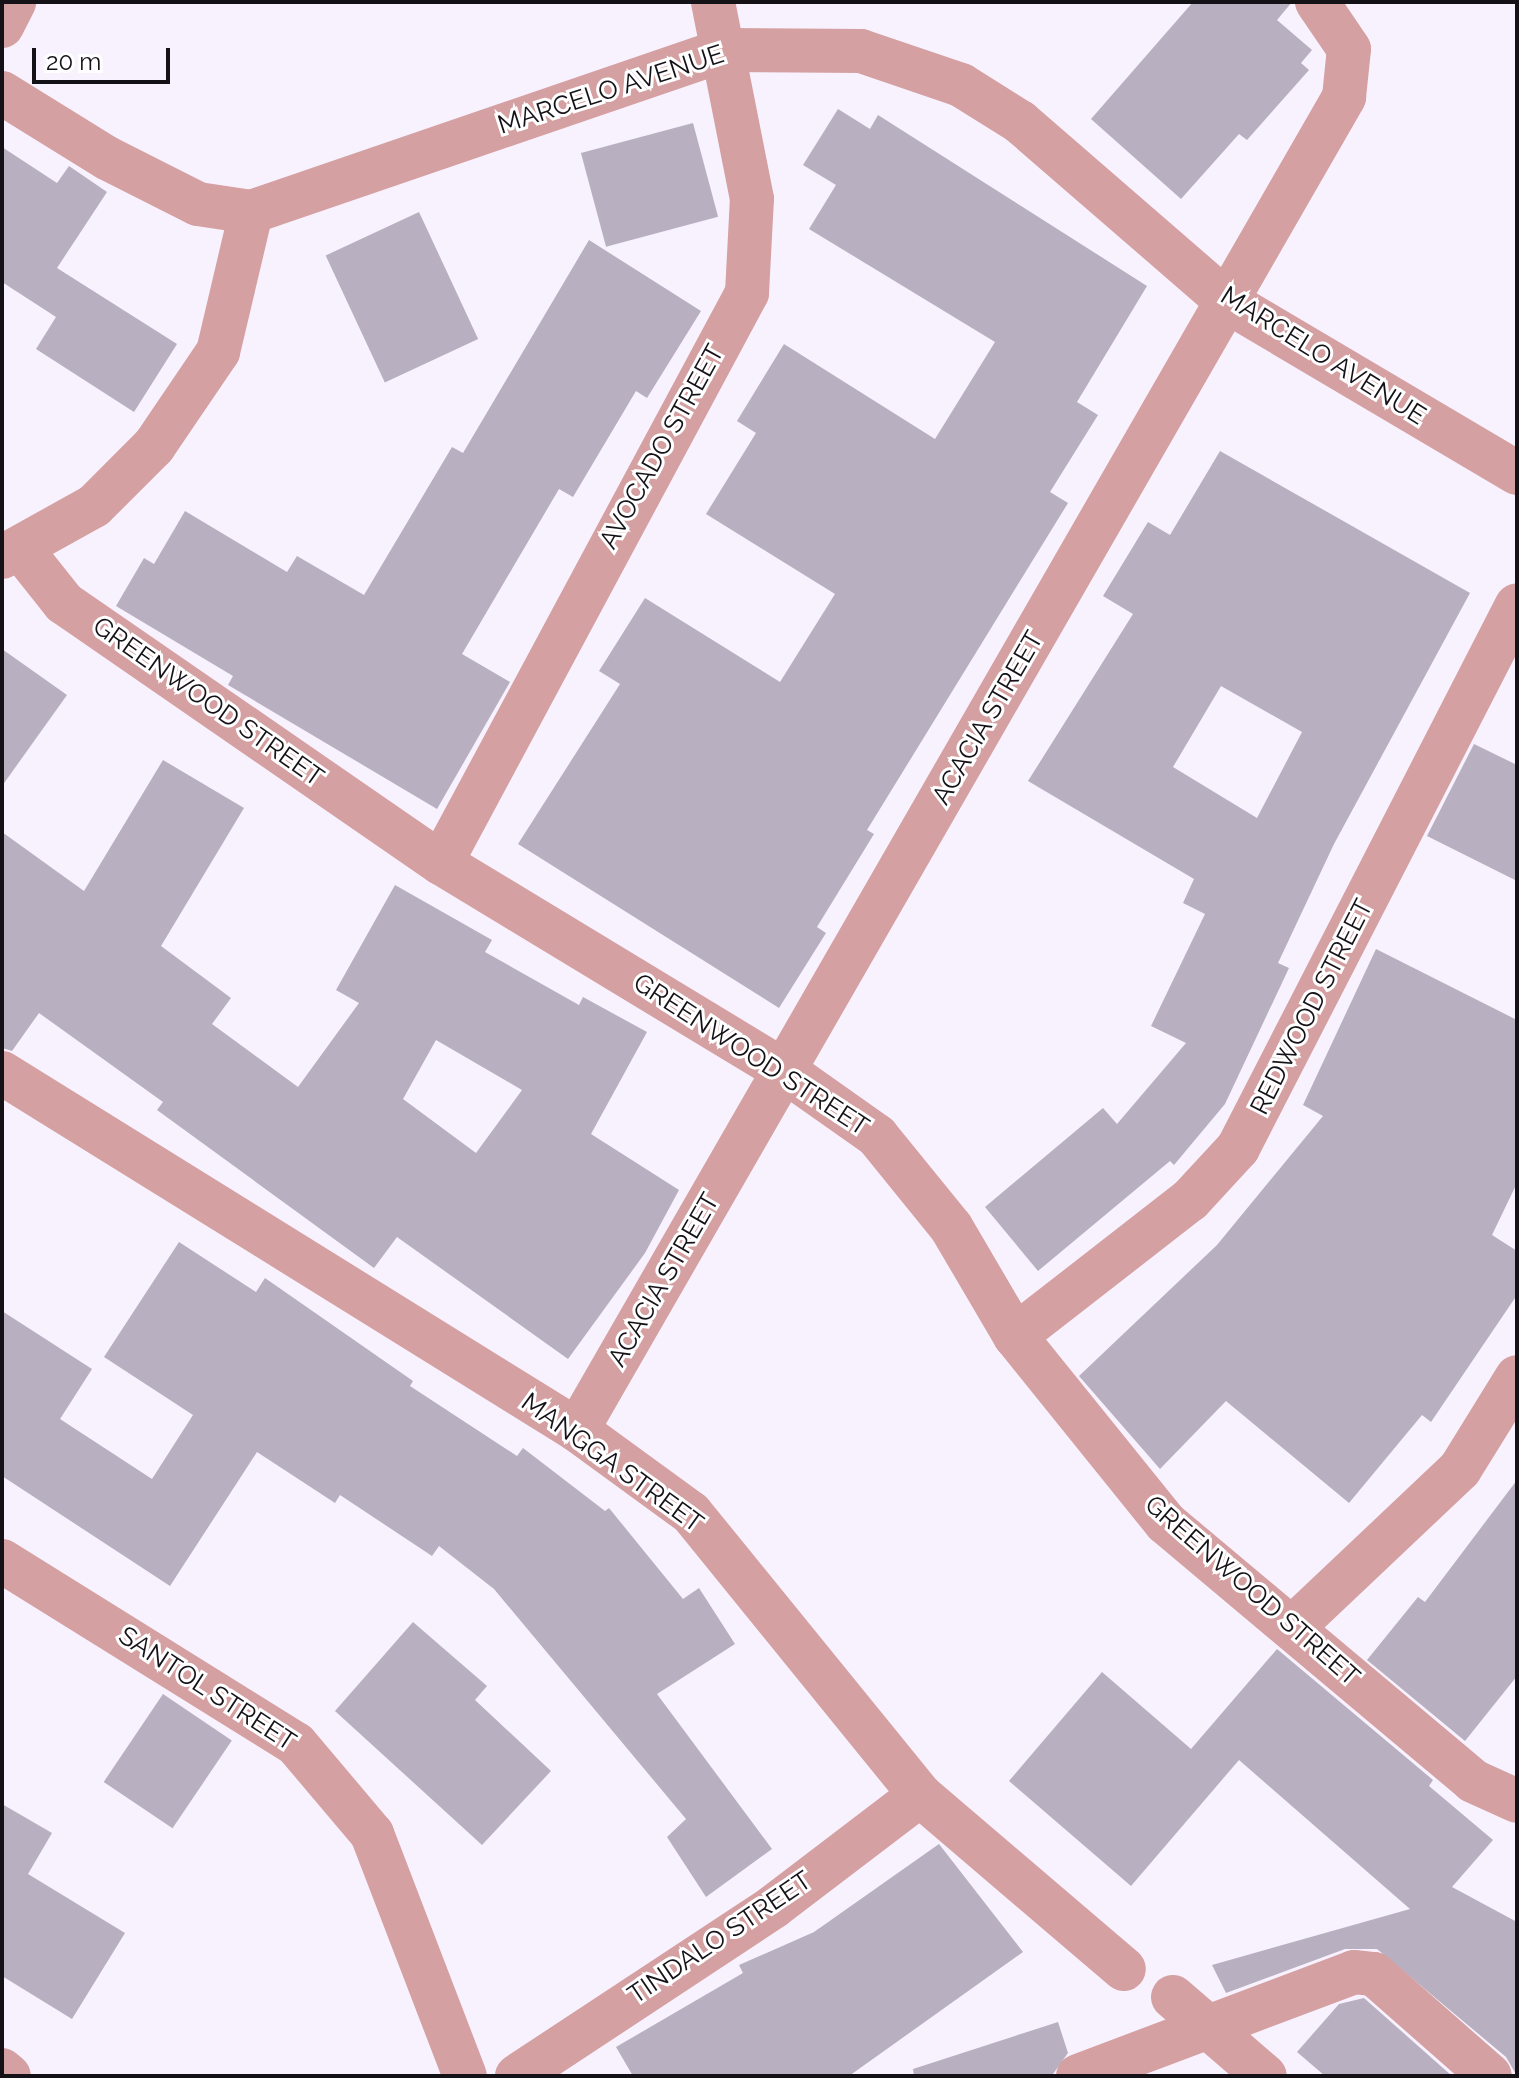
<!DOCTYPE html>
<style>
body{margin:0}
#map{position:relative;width:1519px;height:2078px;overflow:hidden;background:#f8f1fe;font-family:Raleway,sans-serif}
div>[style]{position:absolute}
.building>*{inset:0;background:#b8afc0;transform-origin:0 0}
.minor>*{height:44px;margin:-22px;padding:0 22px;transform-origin:22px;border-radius:22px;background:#d4a0a2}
span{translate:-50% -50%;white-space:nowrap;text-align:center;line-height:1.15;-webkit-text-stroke:6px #fff;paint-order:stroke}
.street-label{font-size:26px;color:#151217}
.frame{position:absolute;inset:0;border:4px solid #151217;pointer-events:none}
.scale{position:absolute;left:32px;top:48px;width:138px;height:36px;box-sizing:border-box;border:4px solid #151217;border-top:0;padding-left:10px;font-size:24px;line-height:28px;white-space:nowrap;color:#151217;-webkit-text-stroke:6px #fff;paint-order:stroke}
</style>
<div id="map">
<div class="building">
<div style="clip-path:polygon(1193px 2px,1292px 2px,1277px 20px,1312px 50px,1301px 63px,1309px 70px,1247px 140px,1239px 134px,1181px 199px,1091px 119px)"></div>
<div style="clip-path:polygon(838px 109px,870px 129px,878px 115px,1147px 286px,1077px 402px,1098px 415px,1050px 492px,1068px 503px,867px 830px,874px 834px,817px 927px,826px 933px,779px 1008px,518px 844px,620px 684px,599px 671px,645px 598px,780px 682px,835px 594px,706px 514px,756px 433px,737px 421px,784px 344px,935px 439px,995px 342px,809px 229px,836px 185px,803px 165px)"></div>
<div style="left:693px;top:123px;width:97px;height:116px;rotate:75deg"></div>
<div style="clip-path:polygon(2px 147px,57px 183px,69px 166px,107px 192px,57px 268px,177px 344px,134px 412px,36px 349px,56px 317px,2px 282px)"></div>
<div style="left:419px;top:212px;width:140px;height:103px;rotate:65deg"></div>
<div style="clip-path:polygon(589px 240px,701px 311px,647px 398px,636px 391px,573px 497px,559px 489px,462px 654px,510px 682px,437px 809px,228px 685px,233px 676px,116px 606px,144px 558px,154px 564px,185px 511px,287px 572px,297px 556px,364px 595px,452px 447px,463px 453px)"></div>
<div style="clip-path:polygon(evenodd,1220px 451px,1470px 593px,1334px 844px,1278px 963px,1289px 968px,1225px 1104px,1174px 1165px,1170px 1161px,1038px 1271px,985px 1207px,1103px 1108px,1117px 1124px,1186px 1043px,1151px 1026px,1205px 914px,1183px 903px,1194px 879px,1028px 781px,1133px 614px,1103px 596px,1148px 522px,1170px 535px,1220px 451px,1221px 686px,1302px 732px,1257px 818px,1173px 767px,1221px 686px)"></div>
<div style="clip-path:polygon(2px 649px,67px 695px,2px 786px)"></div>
<div style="clip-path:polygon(1474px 744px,1517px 765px,1517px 881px,1427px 836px)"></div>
<div style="clip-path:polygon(evenodd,163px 760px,244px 808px,161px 946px,231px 998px,212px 1024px,298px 1087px,359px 1003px,336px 990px,395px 885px,492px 940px,485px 952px,579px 1005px,583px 997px,647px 1032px,591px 1134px,679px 1190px,645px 1253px,568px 1359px,397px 1237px,374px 1268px,157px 1110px,163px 1102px,39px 1013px,12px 1051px,2px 1048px,2px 832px,84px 891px,163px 760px,436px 1040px,522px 1090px,476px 1153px,403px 1099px,436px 1040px)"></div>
<div style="clip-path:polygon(1376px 949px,1517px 1020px,1517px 1183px,1492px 1235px,1517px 1251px,1517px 1295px,1431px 1422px,1422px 1415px,1349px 1503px,1226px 1401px,1160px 1469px,1079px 1376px,1217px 1245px,1323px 1116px,1303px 1105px)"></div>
<div style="clip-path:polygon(179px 1242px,256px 1292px,265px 1278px,413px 1381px,410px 1386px,517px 1456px,523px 1448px,605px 1511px,609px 1508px,683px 1599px,699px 1588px,735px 1644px,657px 1694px,772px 1849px,706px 1897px,667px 1837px,686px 1819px,494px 1589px,439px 1546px,432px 1556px,340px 1495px,335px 1503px,257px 1452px,170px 1586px,2px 1476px,2px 1311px,92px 1369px,60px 1419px,152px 1479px,193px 1415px,104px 1357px)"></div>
<div style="clip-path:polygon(1517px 1480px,1517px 1676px,1465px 1741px,1367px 1660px,1418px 1597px,1425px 1602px)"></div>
<div style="clip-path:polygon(413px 1622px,487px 1686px,475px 1700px,551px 1771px,482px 1845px,335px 1711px)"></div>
<div style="clip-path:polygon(1277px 1649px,1433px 1780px,1429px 1786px,1493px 1840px,1452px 1887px,1517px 1922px,1517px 2076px,1506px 2057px,1377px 1949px,1345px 1949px,1226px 1993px,1212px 1965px,1410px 1909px,1239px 1760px,1131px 1886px,1009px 1781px,1102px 1672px,1191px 1749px)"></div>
<div style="left:163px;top:1694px;width:83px;height:106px;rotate:34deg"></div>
<div style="clip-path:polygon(2px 1804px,52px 1833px,28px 1874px,125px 1933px,72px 2019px,2px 1976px)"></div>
<div style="clip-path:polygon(939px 1844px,1023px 1952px,849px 2076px,633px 2076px,616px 2047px,743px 1973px,739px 1965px,814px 1932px)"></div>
<div style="clip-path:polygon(1364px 1998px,1452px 2076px,1325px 2076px,1297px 2052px,1339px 2004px)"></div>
<div style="clip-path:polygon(1058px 2022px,1068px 2053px,1053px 2074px,914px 2076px,913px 2069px)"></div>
</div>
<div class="minor">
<div style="left:2px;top:26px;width:27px;rotate:-63deg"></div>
<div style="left:2px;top:93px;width:123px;rotate:31.8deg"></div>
<div style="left:107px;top:158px;width:102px;rotate:26.8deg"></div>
<div style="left:198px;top:204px;width:54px;rotate:8.6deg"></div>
<div style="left:251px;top:212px;width:499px;rotate:-18.9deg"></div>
<div style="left:723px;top:50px;width:138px;rotate:0.4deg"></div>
<div style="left:861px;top:51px;width:106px;rotate:18.8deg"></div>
<div style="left:961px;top:85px;width:70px;rotate:32.1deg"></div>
<div style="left:1020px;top:122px;width:275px;rotate:40.9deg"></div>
<div style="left:1228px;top:302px;width:336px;rotate:30.6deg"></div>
<div style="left:21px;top:549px;width:69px;rotate:51.5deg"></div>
<div style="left:64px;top:603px;width:458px;rotate:34.6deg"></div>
<div style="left:441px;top:863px;width:402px;rotate:31.2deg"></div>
<div style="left:785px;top:1071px;width:113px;rotate:35.2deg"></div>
<div style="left:877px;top:1136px;width:117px;rotate:50.9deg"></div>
<div style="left:951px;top:1227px;width:126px;rotate:59.6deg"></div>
<div style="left:1015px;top:1336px;width:240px;rotate:51.1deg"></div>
<div style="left:1166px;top:1523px;width:401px;rotate:40deg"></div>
<div style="left:1473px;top:1781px;width:48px;rotate:24.4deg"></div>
<div style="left:2px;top:557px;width:105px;rotate:-29deg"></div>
<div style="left:94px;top:506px;width:85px;rotate:-45deg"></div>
<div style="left:154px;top:446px;width:114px;rotate:-55.8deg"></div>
<div style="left:218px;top:352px;width:144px;rotate:-76.7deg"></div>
<div style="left:441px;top:863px;width:647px;rotate:-61.77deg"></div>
<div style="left:747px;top:293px;width:94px;rotate:-87deg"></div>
<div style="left:752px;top:199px;width:201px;rotate:-101.2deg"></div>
<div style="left:2px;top:1073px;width:677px;rotate:31.83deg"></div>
<div style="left:577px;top:1430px;width:141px;rotate:36.1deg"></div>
<div style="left:691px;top:1513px;width:363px;rotate:50.9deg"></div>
<div style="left:920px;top:1795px;width:268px;rotate:40.5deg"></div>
<div style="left:1015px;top:1336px;width:222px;rotate:-37.9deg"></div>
<div style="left:1190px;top:1200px;width:71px;rotate:-47.3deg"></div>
<div style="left:1238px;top:1148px;width:610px;rotate:-62.81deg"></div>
<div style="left:577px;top:1430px;width:1538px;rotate:-60.08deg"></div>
<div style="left:1344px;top:97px;width:48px;rotate:-84.1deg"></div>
<div style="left:1349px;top:49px;width:57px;rotate:-124.2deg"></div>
<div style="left:2px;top:1561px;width:346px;rotate:31.9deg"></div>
<div style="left:296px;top:1744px;width:118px;rotate:49.8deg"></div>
<div style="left:372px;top:1834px;width:259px;rotate:69deg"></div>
<div style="left:1292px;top:1628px;width:231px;rotate:-43.4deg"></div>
<div style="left:1460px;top:1469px;width:108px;rotate:-58.2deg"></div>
<div style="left:1173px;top:1997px;width:121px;rotate:40.7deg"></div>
<div style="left:2px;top:2070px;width:9px;rotate:41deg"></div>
<div style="left:517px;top:2076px;width:307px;rotate:-33.4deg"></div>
<div style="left:773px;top:1907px;width:185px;rotate:-37.3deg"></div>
<div style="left:1078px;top:2076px;width:295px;rotate:-20.6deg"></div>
<div style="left:1354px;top:1972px;width:20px;rotate:6deg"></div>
<div style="left:1374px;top:1974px;width:154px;rotate:41.3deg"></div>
</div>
<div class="street-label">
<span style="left:611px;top:90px;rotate:-18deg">MARCELO AVENUE</span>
<span style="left:1323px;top:356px;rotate:32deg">MARCELO AVENUE</span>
<span style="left:662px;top:447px;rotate:-61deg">AVOCADO STREET</span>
<span style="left:208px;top:702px;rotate:35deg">GREENWOOD STREET</span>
<span style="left:988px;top:718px;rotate:-60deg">ACACIA STREET</span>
<span style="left:1312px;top:1007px;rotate:-63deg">REDWOOD STREET</span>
<span style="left:751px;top:1055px;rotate:33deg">GREENWOOD STREET</span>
<span style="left:664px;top:1280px;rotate:-60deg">ACACIA STREET</span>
<span style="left:612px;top:1463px;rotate:36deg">MANGGA STREET</span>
<span style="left:1252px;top:1591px;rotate:41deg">GREENWOOD STREET</span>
<span style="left:207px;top:1689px;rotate:33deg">SANTOL STREET</span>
<span style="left:720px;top:1938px;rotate:-34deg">TINDALO STREET</span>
</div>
<div class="frame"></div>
<div class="scale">20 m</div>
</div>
